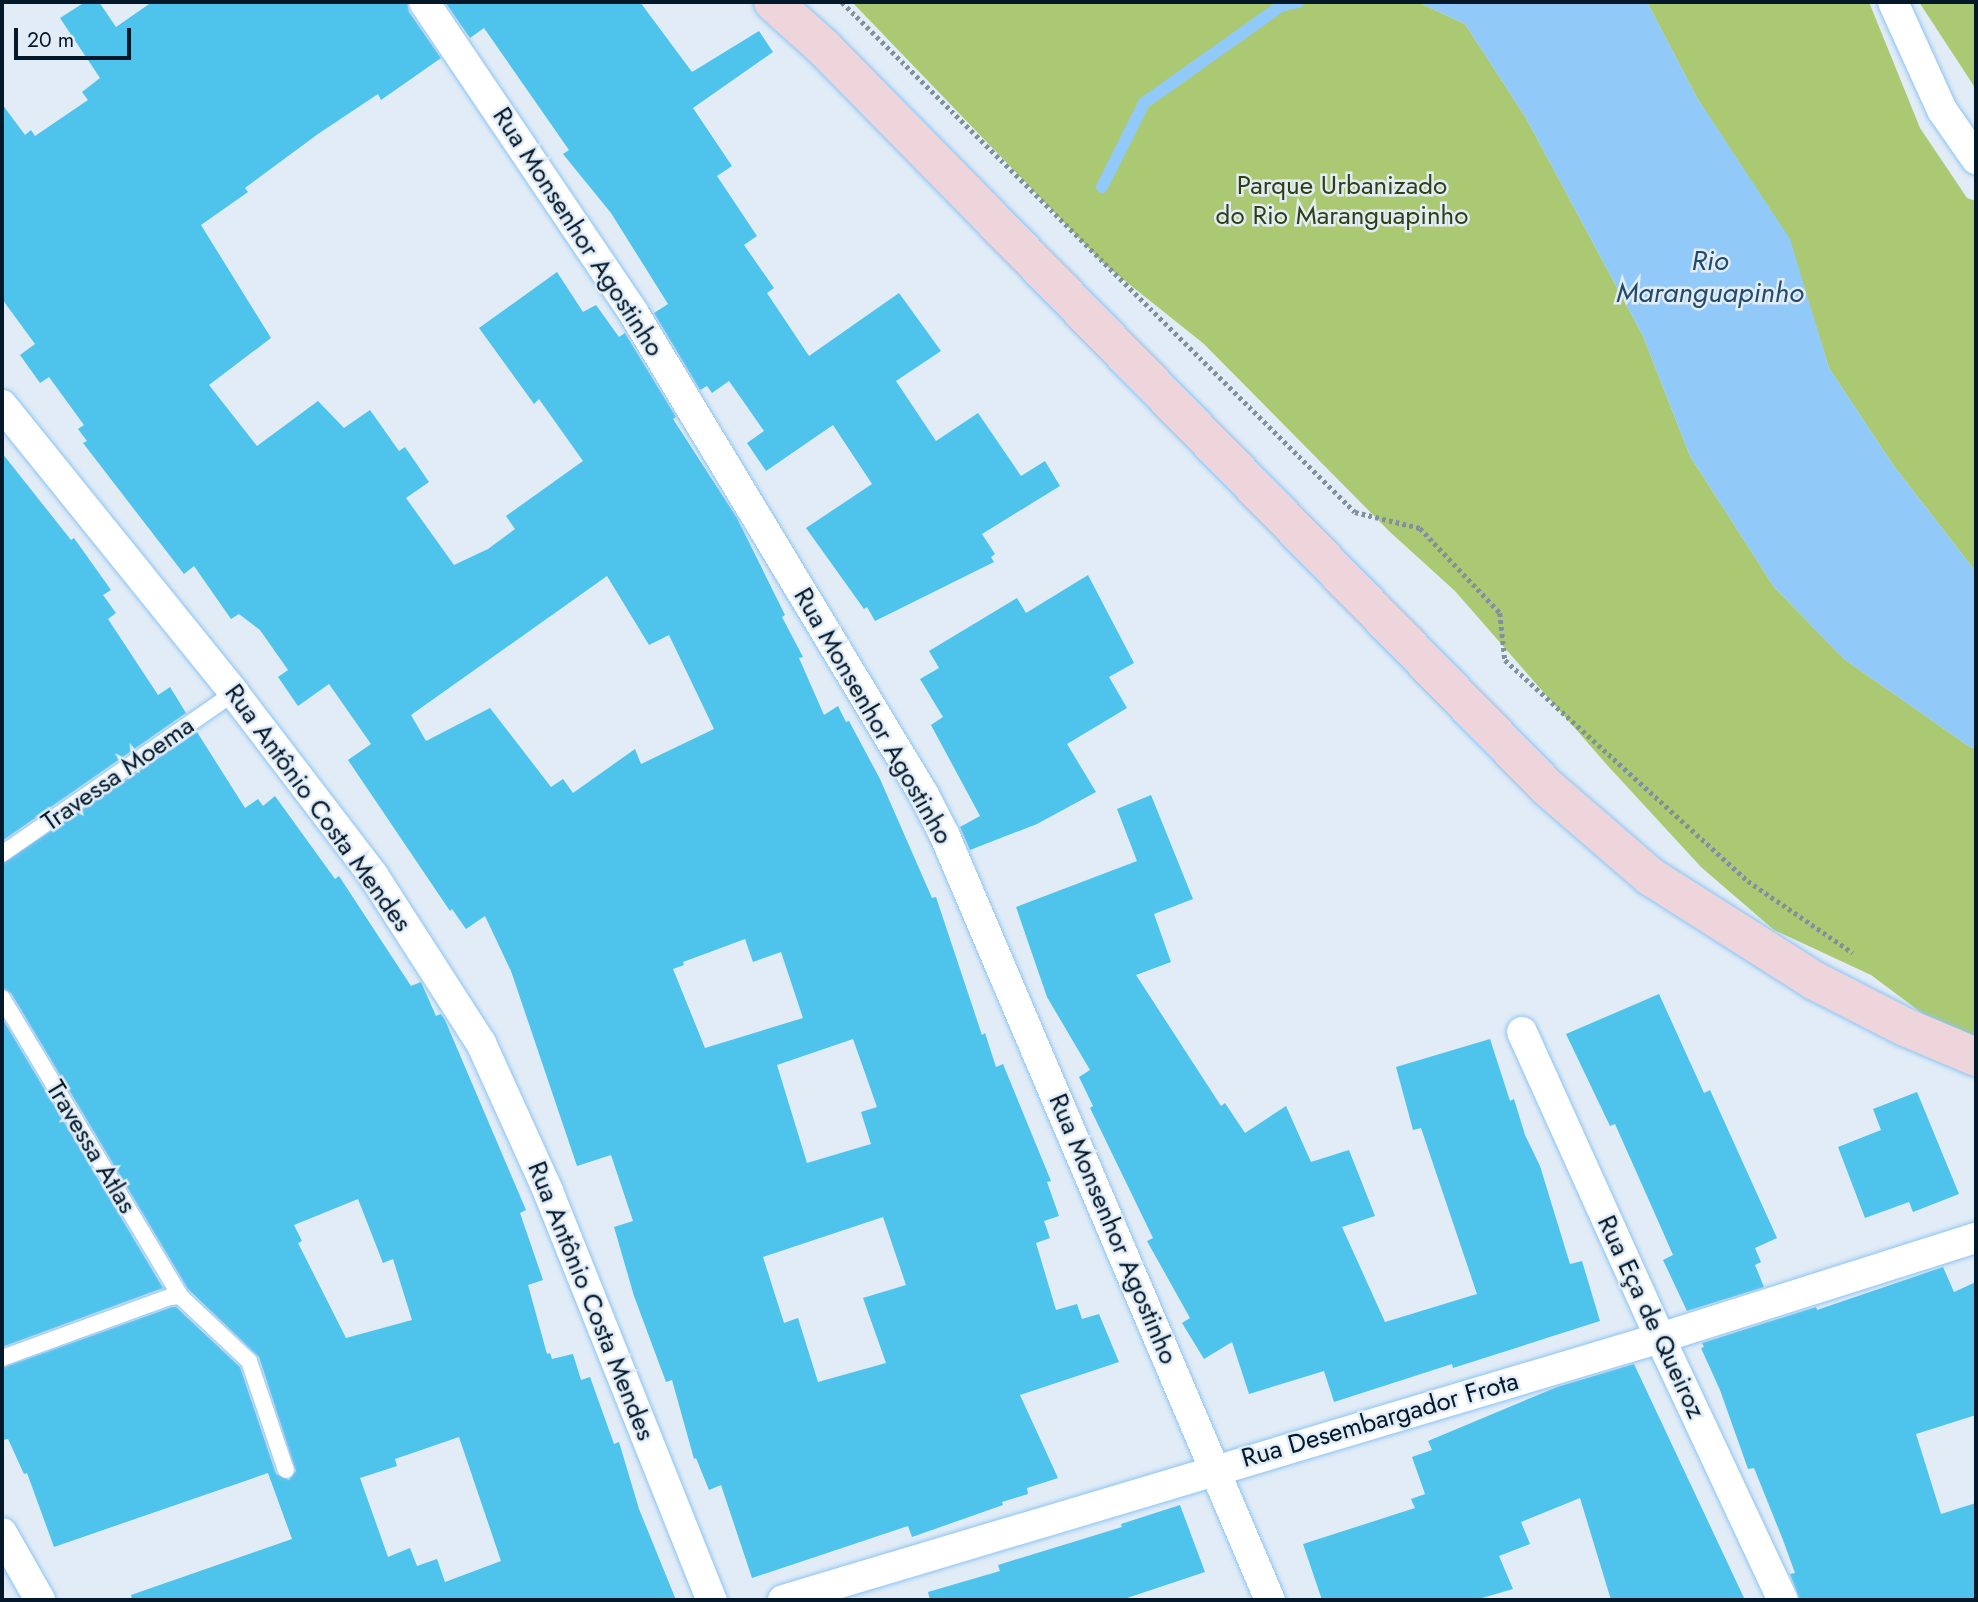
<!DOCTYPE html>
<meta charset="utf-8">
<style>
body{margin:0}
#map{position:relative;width:1978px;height:1602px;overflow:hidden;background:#e1ecf6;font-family:Jost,sans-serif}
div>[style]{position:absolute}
.green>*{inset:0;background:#abc972}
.water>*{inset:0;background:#91c9f9}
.stream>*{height:12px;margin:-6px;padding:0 6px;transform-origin:6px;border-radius:6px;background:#91c9f9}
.building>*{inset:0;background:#4ec3ec}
.path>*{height:4.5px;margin-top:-2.25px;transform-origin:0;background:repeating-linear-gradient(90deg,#80909d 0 3.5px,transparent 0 7px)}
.roads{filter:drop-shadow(0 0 2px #8dc4f3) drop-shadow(0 0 2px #8dc4f3)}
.service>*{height:16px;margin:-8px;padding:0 8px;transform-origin:8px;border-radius:8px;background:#fff}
.minor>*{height:30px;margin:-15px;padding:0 15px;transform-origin:15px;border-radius:15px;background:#fff}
.secondary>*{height:38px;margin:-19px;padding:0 19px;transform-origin:19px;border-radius:19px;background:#edd5db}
span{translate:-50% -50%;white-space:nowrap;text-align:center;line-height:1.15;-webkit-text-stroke:5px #e1ecf6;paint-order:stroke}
.park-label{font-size:26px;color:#303f10}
.street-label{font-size:26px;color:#031829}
.water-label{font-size:28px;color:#224b6b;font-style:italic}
.frame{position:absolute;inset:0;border:4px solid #031829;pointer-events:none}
.scale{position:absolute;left:14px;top:28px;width:117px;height:32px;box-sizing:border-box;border:4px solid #031829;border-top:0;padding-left:9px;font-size:21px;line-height:24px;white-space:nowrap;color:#031829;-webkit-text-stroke:5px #e1ecf6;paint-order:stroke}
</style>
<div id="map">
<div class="green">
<div style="clip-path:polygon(852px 2px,1418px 2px,1465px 24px,1526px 118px,1643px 336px,1690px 456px,1774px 587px,1844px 659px,1970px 747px,1976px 748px,1976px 1045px,1950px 1034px,1871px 975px,1774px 930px,1701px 867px,1608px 766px,1455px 591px,1390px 532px,1204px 344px,1104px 264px)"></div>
<div style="clip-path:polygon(1647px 2px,1869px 2px,1920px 128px,1967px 198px,1976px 201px,1976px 572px,1893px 465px,1829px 368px,1789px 239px,1697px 98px)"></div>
<div style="clip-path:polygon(1919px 2px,1976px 2px,1976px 91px,1972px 83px)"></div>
</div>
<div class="water">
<div style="clip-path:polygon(1418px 2px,1647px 2px,1697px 98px,1790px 239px,1829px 368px,1893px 465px,1976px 572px,1976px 748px,1970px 747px,1844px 659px,1774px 587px,1690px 456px,1643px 336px,1526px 118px,1465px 24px)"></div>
</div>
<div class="stream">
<div style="left:1102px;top:187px;width:94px;rotate:-63.4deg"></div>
<div style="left:1144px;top:103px;width:168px;rotate:-35.3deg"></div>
<div style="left:1281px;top:6px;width:18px;rotate:-13deg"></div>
</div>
<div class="building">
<div style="clip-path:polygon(evenodd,85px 2px,99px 2px,116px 27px,152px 2px,407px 2px,409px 12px,441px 58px,381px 100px,378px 94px,318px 134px,245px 188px,248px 192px,201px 225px,271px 338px,209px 385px,257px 446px,318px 401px,344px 428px,370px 410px,399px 451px,405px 447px,429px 482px,406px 498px,454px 565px,488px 549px,515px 529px,506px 516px,583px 461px,539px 399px,534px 404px,479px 328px,557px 272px,583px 312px,596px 305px,619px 337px,625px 333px,676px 417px,673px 419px,737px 518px,785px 615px,782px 617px,803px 657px,799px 658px,824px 715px,838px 706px,846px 722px,849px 721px,880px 779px,932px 898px,936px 897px,982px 1035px,985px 1033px,996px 1067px,1003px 1064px,1051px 1181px,1047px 1182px,1059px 1216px,1044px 1221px,1050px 1238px,1036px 1243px,1056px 1310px,1077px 1304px,1082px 1319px,1099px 1314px,1119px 1362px,1020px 1395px,1058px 1478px,1027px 1488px,1028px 1494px,1002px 1502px,1003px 1505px,912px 1537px,908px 1526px,752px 1578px,721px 1485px,709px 1490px,696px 1458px,694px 1459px,672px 1380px,666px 1382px,634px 1296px,614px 1227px,633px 1221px,611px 1155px,577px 1166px,511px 971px,485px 916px,466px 929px,452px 909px,450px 911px,348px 760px,371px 744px,329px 684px,298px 706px,278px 677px,288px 670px,260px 630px,239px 614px,231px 619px,194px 566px,184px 574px,83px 443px,87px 441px,78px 429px,84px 425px,49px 377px,40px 383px,20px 355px,35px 344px,2px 299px,2px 104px,25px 135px,31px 130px,35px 136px,88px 100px,82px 92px,100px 78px,60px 18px,85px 2px,607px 576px,649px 645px,669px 635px,714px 729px,641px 764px,635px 749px,573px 793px,563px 779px,551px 787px,490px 708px,426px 741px,411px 715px,607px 576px,85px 2px,745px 939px,753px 962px,781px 952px,803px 1018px,705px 1048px,673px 969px,684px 965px,683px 962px,745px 939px,85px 2px,853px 1039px,877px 1107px,861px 1112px,871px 1144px,807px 1163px,777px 1065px,853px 1039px,85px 2px,883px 1217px,906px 1285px,863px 1298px,886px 1363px,818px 1382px,798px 1318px,784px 1323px,763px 1257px,883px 1217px)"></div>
<div style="clip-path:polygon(445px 2px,640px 2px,692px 72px,759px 31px,773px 52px,693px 108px,732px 166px,717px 176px,757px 236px,744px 245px,774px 288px,767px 293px,809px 356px,899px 293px,941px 351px,896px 381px,936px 441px,978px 413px,1021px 476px,1045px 461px,1060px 486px,982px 534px,995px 554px,991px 557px,994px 562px,875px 621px,867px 607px,864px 609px,806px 528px,872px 484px,833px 425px,766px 471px,747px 443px,764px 431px,729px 381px,712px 393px,707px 386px,700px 390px,654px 313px,668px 304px,611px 213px,563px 154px,569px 150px,484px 28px,470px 38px)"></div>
<div style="clip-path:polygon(2px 453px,71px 540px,74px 538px,111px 590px,103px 595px,116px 613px,108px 619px,158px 695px,170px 687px,186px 713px,2px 841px)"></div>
<div style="clip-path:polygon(1088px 575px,1134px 663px,1109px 677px,1127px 708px,1067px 744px,1096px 792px,1037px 824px,970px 850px,960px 827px,980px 816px,931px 725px,943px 717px,920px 679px,939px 668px,929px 651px,1017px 598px,1026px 613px)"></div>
<div style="clip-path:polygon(evenodd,197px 732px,245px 808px,258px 799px,263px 806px,275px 796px,335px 879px,339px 876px,411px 986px,421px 982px,436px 1016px,441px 1014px,445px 1020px,526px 1210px,520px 1213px,543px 1280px,528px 1285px,547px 1354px,550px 1353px,552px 1359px,573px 1354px,581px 1380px,590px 1377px,614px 1444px,619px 1442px,639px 1509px,676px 1600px,132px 1600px,131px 1595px,292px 1539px,268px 1473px,54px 1547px,27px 1473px,24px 1474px,8px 1439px,2px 1440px,2px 1368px,172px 1307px,176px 1307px,240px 1367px,276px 1474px,289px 1480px,296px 1471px,259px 1357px,188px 1289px,11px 993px,2px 988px,2px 864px,197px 732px,358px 1199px,383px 1263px,393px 1259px,412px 1320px,346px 1338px,298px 1243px,302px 1241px,294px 1225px,358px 1199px,197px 732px,459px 1437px,501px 1561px,445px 1582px,437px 1559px,417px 1566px,410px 1548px,388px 1557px,360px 1478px,397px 1466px,395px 1459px,459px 1437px)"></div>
<div style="clip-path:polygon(1151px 795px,1193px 899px,1154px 914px,1171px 962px,1136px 975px,1221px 1106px,1225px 1103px,1245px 1133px,1286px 1106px,1311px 1162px,1349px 1150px,1375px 1216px,1342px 1227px,1385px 1322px,1477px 1294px,1421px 1128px,1413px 1130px,1396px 1067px,1490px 1039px,1510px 1101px,1514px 1099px,1525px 1135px,1540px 1166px,1570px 1264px,1582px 1261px,1600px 1321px,1453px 1368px,1452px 1364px,1334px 1402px,1324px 1371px,1249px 1394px,1232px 1342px,1204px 1359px,1182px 1323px,1190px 1318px,1147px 1241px,1153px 1238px,1090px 1108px,1093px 1106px,1079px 1077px,1090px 1070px,1047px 997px,1016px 907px,1137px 861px,1117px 809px)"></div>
<div style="clip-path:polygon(1659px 994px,1704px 1093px,1710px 1090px,1777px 1238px,1755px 1248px,1761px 1262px,1755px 1265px,1764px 1287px,1687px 1311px,1663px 1260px,1673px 1255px,1659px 1223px,1615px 1124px,1610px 1126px,1566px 1034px)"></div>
<div style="clip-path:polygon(2px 1018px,163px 1288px,2px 1347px)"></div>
<div style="clip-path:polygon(1917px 1092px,1959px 1194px,1913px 1212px,1909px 1202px,1865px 1218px,1838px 1147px,1881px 1130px,1873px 1109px)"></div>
<div style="clip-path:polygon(1943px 1267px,1954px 1292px,1976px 1282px,1976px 1415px,1916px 1434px,1941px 1514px,1976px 1503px,1976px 1600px,1800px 1600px,1790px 1574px,1795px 1573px,1783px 1540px,1754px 1468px,1748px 1469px,1720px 1390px,1701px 1348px,1704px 1347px,1702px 1343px,1816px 1307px,1817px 1310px)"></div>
<div style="clip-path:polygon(1634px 1364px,1745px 1600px,1611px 1600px,1580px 1498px,1521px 1522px,1530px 1544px,1499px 1556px,1513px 1589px,1475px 1600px,1322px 1600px,1303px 1544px,1415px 1508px,1411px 1499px,1425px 1494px,1412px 1457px,1432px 1450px,1428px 1441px,1557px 1387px)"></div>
<div style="clip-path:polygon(1180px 1505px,1205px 1572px,1121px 1600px,930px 1600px,928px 1592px,1000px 1571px,998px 1565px,1122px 1527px,1121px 1524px)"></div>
</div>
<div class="path">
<div style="left:842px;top:2px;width:723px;rotate:44.83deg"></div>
<div style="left:1355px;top:512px;width:67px;rotate:13.8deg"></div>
<div style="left:1420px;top:528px;width:117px;rotate:46.7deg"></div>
<div style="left:1500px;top:613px;width:47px;rotate:83.9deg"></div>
<div style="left:1505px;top:660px;width:328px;rotate:42.3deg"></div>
<div style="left:1748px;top:881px;width:127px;rotate:34.4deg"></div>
</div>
<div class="roads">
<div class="service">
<div style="left:2px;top:854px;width:282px;rotate:-34.8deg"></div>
<div style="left:2px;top:998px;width:347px;rotate:59.1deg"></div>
<div style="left:180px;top:1296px;width:95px;rotate:43.3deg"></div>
<div style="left:249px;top:1361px;width:115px;rotate:71.3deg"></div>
<div style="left:2px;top:1358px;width:179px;rotate:-20deg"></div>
<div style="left:170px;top:1297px;width:10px;rotate:-6deg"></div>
</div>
<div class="minor">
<div style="left:424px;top:2px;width:374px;rotate:56deg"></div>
<div style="left:633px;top:312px;width:564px;rotate:58.93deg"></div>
<div style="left:924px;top:795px;width:44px;rotate:62.9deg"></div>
<div style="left:944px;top:834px;width:832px;rotate:66.95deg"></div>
<div style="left:1893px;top:2px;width:119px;rotate:65.6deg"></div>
<div style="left:1942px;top:110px;width:60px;rotate:55.2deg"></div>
<div style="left:2px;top:405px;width:370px;rotate:51.1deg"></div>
<div style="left:234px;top:693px;width:229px;rotate:52.6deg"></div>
<div style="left:373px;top:875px;width:200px;rotate:57.3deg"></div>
<div style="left:481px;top:1043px;width:162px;rotate:65.6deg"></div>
<div style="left:548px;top:1191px;width:441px;rotate:68.2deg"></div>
<div style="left:1522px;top:1032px;width:336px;rotate:65.7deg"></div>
<div style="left:1660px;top:1338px;width:289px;rotate:64.9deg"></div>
<div style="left:2px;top:1533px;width:77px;rotate:60.4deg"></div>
<div style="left:783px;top:1600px;width:915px;rotate:-16.63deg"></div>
<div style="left:1660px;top:1338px;width:331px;rotate:-17.6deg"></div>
</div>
<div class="secondary">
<div style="left:773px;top:2px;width:69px;rotate:42deg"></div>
<div style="left:824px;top:48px;width:235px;rotate:45.5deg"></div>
<div style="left:989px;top:216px;width:798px;rotate:45.66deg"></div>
<div style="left:1547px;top:787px;width:138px;rotate:40.9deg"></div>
<div style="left:1651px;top:877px;width:194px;rotate:32.4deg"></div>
<div style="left:1815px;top:981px;width:101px;rotate:27.1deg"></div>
<div style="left:1905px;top:1027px;width:77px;rotate:22.9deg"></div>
</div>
</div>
<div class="park-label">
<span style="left:1342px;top:201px">Parque Urbanizado<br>do Rio Maranguapinho</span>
</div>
<div class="street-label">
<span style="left:578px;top:232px;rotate:57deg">Rua Monsenhor Agostinho</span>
<span style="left:873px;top:716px;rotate:60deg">Rua Monsenhor Agostinho</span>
<span style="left:118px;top:774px;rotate:-35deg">Travessa Moema</span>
<span style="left:318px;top:808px;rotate:54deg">Rua Antônio Costa Mendes</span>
<span style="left:91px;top:1147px;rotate:59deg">Travessa Atlas</span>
<span style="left:1113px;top:1229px;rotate:67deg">Rua Monsenhor Agostinho</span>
<span style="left:591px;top:1301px;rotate:68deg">Rua Antônio Costa Mendes</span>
<span style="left:1651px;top:1317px;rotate:65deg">Rua Eça de Queiroz</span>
<span style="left:1380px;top:1420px;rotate:-16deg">Rua Desembargador Frota</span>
</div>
<div class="water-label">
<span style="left:1710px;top:277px">Rio<br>Maranguapinho</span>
</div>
<div class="frame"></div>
<div class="scale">20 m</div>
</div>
